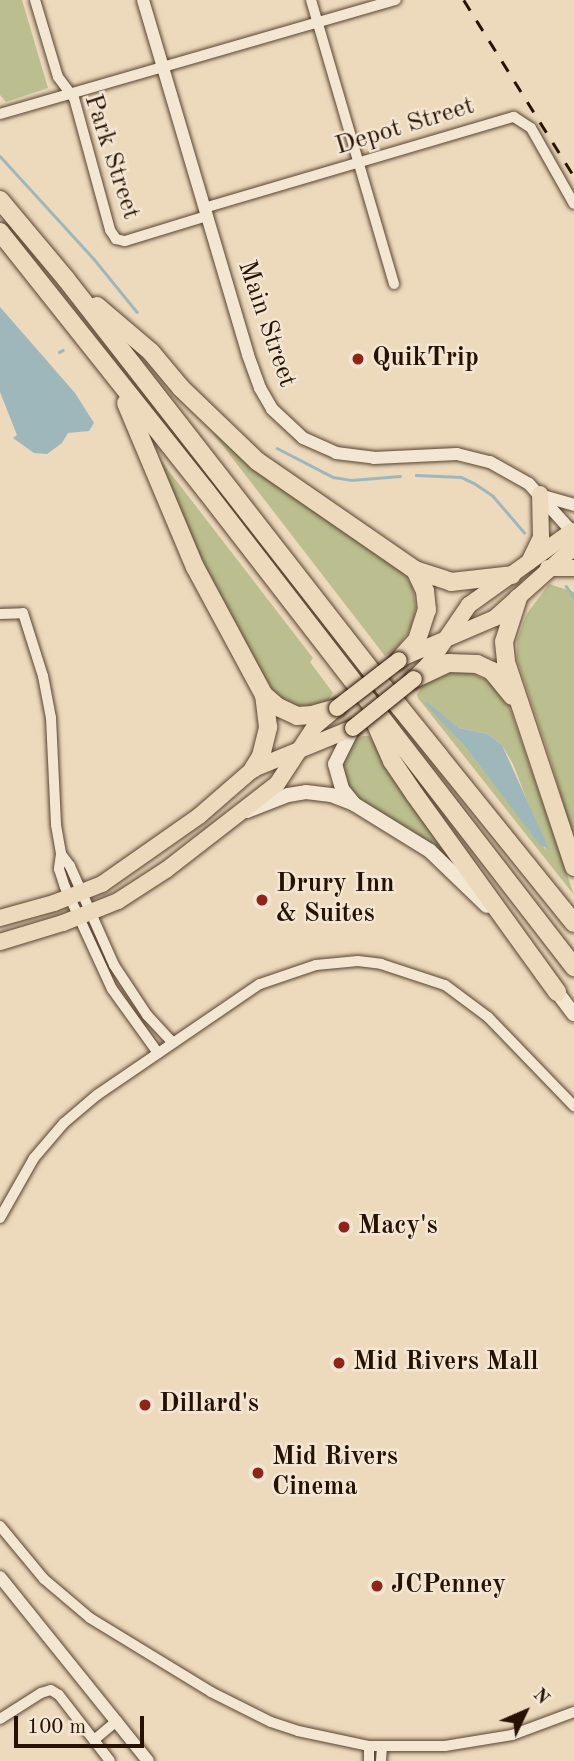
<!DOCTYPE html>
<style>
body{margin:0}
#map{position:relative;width:574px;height:1761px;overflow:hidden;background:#edd9bc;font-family:"Old Standard TT",serif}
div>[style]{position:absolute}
.green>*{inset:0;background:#bbbe8e}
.water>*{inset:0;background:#9eb7bb}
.stream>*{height:2.5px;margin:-1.25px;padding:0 1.25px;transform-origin:1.25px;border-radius:1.25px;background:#9eb7bb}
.roads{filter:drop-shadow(0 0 2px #584330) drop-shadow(0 0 2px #584330)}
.minor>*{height:10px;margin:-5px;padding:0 5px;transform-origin:5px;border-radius:5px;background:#f3e6d3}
.tertiary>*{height:12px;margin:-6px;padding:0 6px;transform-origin:6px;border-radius:6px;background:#f3e6d3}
.secondary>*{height:14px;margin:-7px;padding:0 7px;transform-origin:7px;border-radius:7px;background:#f3e6d3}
.primary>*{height:16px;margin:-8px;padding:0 8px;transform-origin:8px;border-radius:8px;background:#edd9bc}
.motorway>*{height:18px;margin:-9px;padding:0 9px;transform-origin:9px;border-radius:9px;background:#edd9bc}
.rail>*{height:2.5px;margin-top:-1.25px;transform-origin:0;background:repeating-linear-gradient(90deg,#261102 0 12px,transparent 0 24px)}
.bridges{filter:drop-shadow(0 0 2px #261102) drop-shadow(0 0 2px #261102)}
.primary-bridge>*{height:16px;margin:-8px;padding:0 8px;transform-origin:8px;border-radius:8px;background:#edd9bc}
.dots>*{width:19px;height:19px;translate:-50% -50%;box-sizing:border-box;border:4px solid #f3e6d3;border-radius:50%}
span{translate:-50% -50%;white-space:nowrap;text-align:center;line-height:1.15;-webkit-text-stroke:5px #f3e6d3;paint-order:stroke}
.street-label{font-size:26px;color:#261102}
.poi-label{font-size:26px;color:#261102;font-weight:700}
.left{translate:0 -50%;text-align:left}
.north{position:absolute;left:490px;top:1677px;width:70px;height:70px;-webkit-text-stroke:5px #f3e6d3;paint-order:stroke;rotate:46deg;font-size:19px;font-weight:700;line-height:28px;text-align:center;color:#261102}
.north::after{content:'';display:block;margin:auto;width:24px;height:32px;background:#261102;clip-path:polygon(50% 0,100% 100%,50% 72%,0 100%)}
.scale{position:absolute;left:14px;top:1716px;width:130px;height:32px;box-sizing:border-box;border:4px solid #261102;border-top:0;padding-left:9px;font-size:21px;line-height:24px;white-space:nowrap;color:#261102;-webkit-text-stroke:5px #f3e6d3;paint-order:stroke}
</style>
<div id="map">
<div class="green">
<div style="clip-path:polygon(0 0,22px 0,48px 88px,6px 102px,0 95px)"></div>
<div style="clip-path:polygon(203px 420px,402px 570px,413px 588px,416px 608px,411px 628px,399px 645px,385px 656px)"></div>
<div style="clip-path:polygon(158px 457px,313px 658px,310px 662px,333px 693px,324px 705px,296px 709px,274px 695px,199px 554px)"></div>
<div style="clip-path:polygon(549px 584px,574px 592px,574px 841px,551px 761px,517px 659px,517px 640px,526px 615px)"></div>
<div style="clip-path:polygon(evenodd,469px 672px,492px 683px,508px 703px,574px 895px,418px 698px,417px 694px,426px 682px,449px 673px,469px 672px,425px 702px,459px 728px,488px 734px,502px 745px,513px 764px,546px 850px,464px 745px,425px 702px)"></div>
<div style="clip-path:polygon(363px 736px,369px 736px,372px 740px,453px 862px,411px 831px,356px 797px,348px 789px,343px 760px,352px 741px)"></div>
</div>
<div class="water">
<div style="clip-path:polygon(0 307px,75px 393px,94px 423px,89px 431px,68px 433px,62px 443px,47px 454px,34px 453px,13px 438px,17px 435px,0 392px)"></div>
<div style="clip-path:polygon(427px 702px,459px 728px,488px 734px,502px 745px,549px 849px,540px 845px,464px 745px,424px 703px)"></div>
</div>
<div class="stream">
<div style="left:0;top:156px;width:139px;rotate:47.6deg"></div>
<div style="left:94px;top:259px;width:68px;rotate:50.9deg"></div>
<div style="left:59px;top:352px;width:4px;rotate:-27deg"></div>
<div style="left:277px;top:448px;width:63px;rotate:27.4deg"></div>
<div style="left:333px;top:477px;width:18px;rotate:9deg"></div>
<div style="left:351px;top:480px;width:49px;rotate:-4.7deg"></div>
<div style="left:416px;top:475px;width:45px;rotate:2.5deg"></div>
<div style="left:461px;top:477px;width:14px;rotate:25deg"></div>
<div style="left:474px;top:483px;width:23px;rotate:34deg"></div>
<div style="left:493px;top:496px;width:48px;rotate:49.3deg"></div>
<div style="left:566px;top:586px;width:14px;rotate:54deg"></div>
</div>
<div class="roads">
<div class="minor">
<div style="left:35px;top:0;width:80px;rotate:73.4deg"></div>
<div style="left:58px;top:77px;width:26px;rotate:53deg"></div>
<div style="left:74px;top:98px;width:137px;rotate:74.7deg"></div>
<div style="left:110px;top:230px;width:11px;rotate:56deg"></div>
<div style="left:116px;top:239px;width:9px;rotate:13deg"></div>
<div style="left:125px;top:241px;width:86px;rotate:-17deg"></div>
<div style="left:311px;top:0;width:296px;rotate:73.7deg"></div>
<div style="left:0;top:114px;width:412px;rotate:-16.1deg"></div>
<div style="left:204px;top:208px;width:323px;rotate:-16.4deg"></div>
<div style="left:514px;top:117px;width:20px;rotate:33deg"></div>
<div style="left:531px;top:128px;width:87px;rotate:60.5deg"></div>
<div style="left:0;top:614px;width:23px;rotate:-2deg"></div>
<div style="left:23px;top:613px;width:66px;rotate:72.4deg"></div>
<div style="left:43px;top:676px;width:43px;rotate:79.2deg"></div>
<div style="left:51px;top:718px;width:107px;rotate:87.3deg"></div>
<div style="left:56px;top:825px;width:29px;rotate:80deg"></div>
<div style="left:61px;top:854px;width:15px;rotate:98deg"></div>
<div style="left:59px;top:869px;width:19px;rotate:72deg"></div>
<div style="left:65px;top:887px;width:112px;rotate:65.3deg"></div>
<div style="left:112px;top:989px;width:79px;rotate:54.3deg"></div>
<div style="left:61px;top:854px;width:15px;rotate:53deg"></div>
<div style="left:70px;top:866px;width:108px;rotate:66deg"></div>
<div style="left:114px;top:965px;width:60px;rotate:56.6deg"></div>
<div style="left:147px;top:1015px;width:38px;rotate:47deg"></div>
<div style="left:0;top:1218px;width:69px;rotate:-60.5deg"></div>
<div style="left:34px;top:1158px;width:46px;rotate:-49.4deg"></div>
<div style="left:64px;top:1123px;width:43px;rotate:-40.3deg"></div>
<div style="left:97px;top:1095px;width:197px;rotate:-34.3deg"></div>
<div style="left:260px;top:984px;width:59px;rotate:-18.7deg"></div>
<div style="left:316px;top:965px;width:42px;rotate:-5.4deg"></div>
<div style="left:358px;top:961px;width:23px;rotate:7deg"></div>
<div style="left:381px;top:964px;width:67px;rotate:18.2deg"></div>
<div style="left:445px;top:985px;width:54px;rotate:36.7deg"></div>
<div style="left:488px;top:1017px;width:124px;rotate:46deg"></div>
<div style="left:0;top:1526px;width:69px;rotate:50.3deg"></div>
<div style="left:44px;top:1579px;width:60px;rotate:40.3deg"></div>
<div style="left:90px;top:1618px;width:142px;rotate:31.4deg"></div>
<div style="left:211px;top:1692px;width:67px;rotate:26.6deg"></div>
<div style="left:271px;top:1722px;width:28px;rotate:18deg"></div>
<div style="left:298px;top:1731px;width:73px;rotate:11.9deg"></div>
<div style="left:369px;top:1746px;width:76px"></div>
<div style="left:445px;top:1746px;width:68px;rotate:-9.3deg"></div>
<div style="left:512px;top:1735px;width:66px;rotate:-20.4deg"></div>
<div style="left:0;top:1719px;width:49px;rotate:-32.4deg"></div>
<div style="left:41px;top:1693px;width:10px;rotate:-17deg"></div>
<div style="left:51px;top:1690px;width:9px;rotate:32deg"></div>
<div style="left:59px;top:1695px;width:83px;rotate:52.3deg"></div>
<div style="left:94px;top:1740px;width:30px;rotate:-40deg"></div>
<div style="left:369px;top:1746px;width:15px;rotate:90deg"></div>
<div style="left:381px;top:1761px;width:14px;rotate:-86deg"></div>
</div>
<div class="tertiary">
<div style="left:143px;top:0;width:370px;rotate:73.5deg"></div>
<div style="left:248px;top:355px;width:35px;rotate:70deg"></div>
<div style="left:260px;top:388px;width:24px;rotate:60deg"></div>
<div style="left:272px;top:409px;width:42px;rotate:43.1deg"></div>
<div style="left:303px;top:438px;width:36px;rotate:24deg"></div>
<div style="left:336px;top:453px;width:38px;rotate:7deg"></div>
<div style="left:374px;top:458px;width:83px;rotate:-2.8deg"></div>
<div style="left:457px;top:454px;width:34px;rotate:14deg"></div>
<div style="left:490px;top:462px;width:45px;rotate:29.4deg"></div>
<div style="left:529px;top:484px;width:67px;rotate:48deg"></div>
<div style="left:543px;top:496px;width:32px;rotate:16deg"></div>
<div style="left:0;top:1577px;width:236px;rotate:51.2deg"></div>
</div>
<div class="secondary">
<div style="left:353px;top:728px;width:40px;rotate:116.6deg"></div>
<div style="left:335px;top:764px;width:26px;rotate:74deg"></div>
<div style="left:342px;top:789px;width:19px;rotate:51deg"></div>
<div style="left:247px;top:811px;width:44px;rotate:-21.3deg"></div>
<div style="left:288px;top:795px;width:18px;rotate:-9deg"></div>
<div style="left:306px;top:792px;width:25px;rotate:7deg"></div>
<div style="left:331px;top:795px;width:25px;rotate:21deg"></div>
<div style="left:354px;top:804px;width:89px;rotate:31.7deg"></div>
<div style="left:430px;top:851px;width:79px;rotate:44deg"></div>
<div style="left:551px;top:984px;width:38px;rotate:53deg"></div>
</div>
<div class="primary">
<div style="left:529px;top:562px;width:28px;rotate:-64deg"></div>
<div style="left:541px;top:537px;width:43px;rotate:-91.3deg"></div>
<div style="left:548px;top:568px;width:26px"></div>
<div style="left:404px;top:657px;width:99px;rotate:-23.2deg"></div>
<div style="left:495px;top:618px;width:106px;rotate:-41.9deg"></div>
<div style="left:415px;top:678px;width:18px;rotate:-45deg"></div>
<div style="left:428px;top:665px;width:73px;rotate:-55.7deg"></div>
<div style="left:469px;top:605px;width:127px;rotate:-35.7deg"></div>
<div style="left:0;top:918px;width:56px;rotate:-15.5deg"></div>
<div style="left:54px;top:903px;width:52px;rotate:-21.6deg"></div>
<div style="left:102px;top:884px;width:118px;rotate:-35deg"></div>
<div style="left:199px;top:816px;width:72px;rotate:-41deg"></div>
<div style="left:253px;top:769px;width:108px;rotate:-22.3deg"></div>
<div style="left:0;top:942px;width:66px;rotate:-16.8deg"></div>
<div style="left:63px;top:923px;width:59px;rotate:-21.8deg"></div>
<div style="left:118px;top:901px;width:57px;rotate:-32.9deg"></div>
<div style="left:166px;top:870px;width:140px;rotate:-37.8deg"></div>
<div style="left:277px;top:784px;width:69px;rotate:-56.8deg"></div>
<div style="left:315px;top:726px;width:26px;rotate:-40deg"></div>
</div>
<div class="motorway">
<div style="left:0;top:200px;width:103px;rotate:50.1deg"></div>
<div style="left:66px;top:279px;width:540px;rotate:52.07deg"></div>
<div style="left:398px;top:705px;width:280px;rotate:51.1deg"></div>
<div style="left:0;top:232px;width:331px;rotate:51.5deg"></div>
<div style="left:206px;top:491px;width:602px;rotate:52.29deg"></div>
<div style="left:97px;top:306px;width:71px;rotate:40.4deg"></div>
<div style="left:151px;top:352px;width:47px;rotate:50.2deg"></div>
<div style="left:181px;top:388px;width:105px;rotate:43.8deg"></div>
<div style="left:257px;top:461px;width:192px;rotate:34.6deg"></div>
<div style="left:415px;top:570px;width:38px;rotate:18deg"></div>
<div style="left:451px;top:582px;width:61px;rotate:-6.5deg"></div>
<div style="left:126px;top:403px;width:178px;rotate:67.2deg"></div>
<div style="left:195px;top:567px;width:145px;rotate:61.7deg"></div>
<div style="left:264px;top:695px;width:18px;rotate:41deg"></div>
<div style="left:278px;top:707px;width:21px;rotate:25deg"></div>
<div style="left:297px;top:716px;width:15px;rotate:-4deg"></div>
<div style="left:312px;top:715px;width:26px;rotate:-16deg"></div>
<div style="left:518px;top:598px;width:46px;rotate:107.7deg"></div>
<div style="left:504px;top:642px;width:20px;rotate:84deg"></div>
<div style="left:506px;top:662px;width:216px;rotate:71.6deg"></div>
<div style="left:399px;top:660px;width:27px;rotate:-48deg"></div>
<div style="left:417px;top:640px;width:32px;rotate:-72deg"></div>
<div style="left:427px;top:610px;width:19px;rotate:-96deg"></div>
<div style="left:425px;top:591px;width:23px;rotate:-115deg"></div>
<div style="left:414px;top:679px;width:38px;rotate:-25deg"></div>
<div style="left:449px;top:663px;width:28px;rotate:2deg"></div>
<div style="left:477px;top:664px;width:17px;rotate:25deg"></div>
<div style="left:492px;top:671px;width:32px;rotate:51deg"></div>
<div style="left:374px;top:720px;width:45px;rotate:66.3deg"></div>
<div style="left:392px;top:761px;width:41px;rotate:55.9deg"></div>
<div style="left:415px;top:795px;width:243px;rotate:54.2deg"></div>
<div style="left:253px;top:769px;width:15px;rotate:-58deg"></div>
<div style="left:261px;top:756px;width:30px;rotate:-76deg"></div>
<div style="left:268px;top:727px;width:32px;rotate:-97deg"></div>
</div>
</div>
<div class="rail">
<div style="left:464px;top:0;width:208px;rotate:58deg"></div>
</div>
<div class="bridges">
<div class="primary-bridge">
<div style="left:337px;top:708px;width:78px;rotate:-37.7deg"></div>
<div style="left:353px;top:728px;width:78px;rotate:-38.8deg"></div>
</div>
</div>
<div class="dots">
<div style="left:358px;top:359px;background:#8f2418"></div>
<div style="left:262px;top:900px;background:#8f2418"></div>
<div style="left:344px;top:1227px;background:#8f2418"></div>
<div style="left:339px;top:1363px;background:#8f2418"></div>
<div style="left:145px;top:1405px;background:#8f2418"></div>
<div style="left:258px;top:1473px;background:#8f2418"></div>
<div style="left:377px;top:1586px;background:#8f2418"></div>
</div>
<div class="street-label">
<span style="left:405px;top:127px;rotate:-17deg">Depot Street</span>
<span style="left:111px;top:157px;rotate:72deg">Park Street</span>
<span style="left:266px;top:324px;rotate:71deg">Main Street</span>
</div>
<div class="poi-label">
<span class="left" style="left:372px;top:359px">QuikTrip</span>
<span class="left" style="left:276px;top:900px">Drury Inn<br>&amp; Suites</span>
<span class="left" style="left:358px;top:1227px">Macy's</span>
<span class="left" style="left:353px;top:1363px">Mid Rivers Mall</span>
<span class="left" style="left:159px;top:1405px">Dillard's</span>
<span class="left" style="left:272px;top:1473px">Mid Rivers<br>Cinema</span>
<span class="left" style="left:391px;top:1586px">JCPenney</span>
</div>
<div class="north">N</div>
<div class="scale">100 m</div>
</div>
